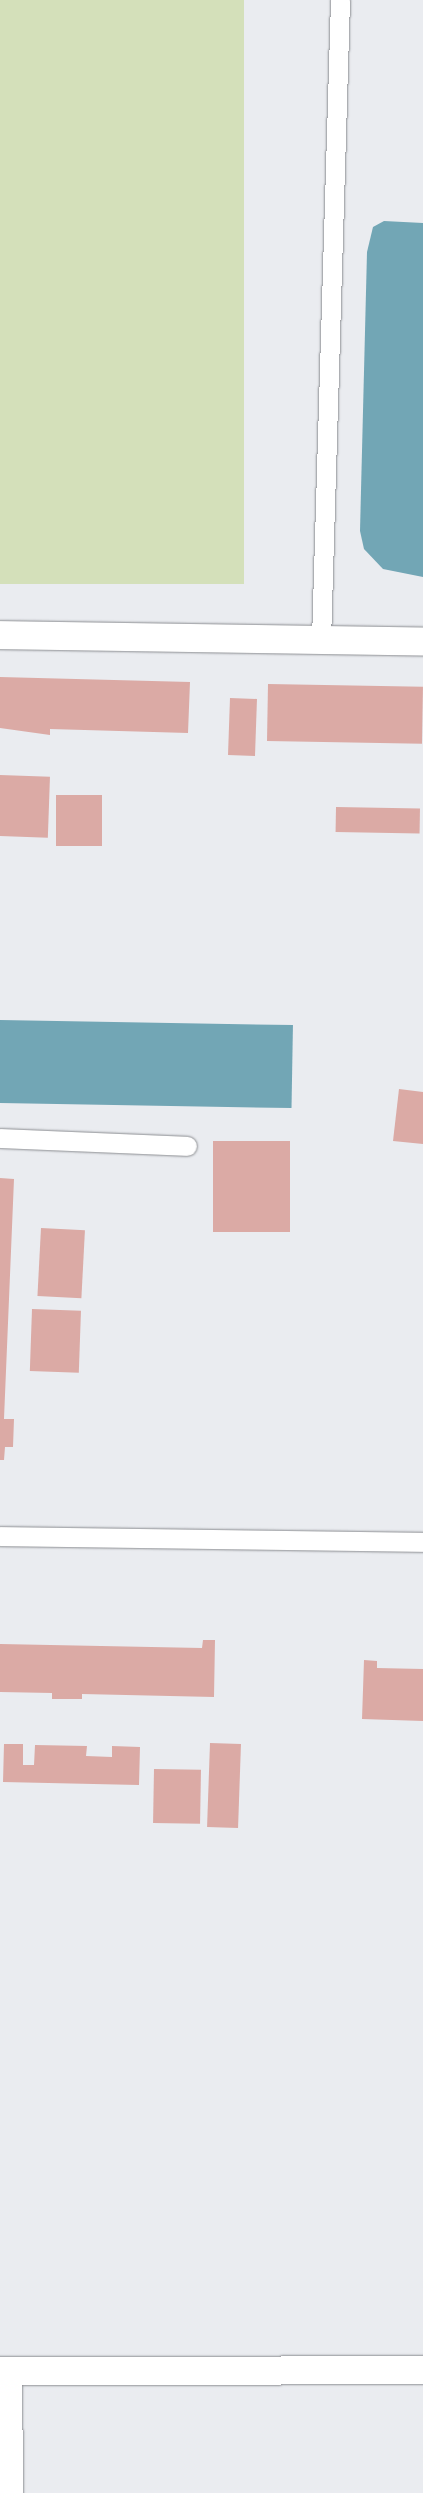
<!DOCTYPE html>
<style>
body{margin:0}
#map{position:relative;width:423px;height:2493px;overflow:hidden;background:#eaecf0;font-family:Montserrat,sans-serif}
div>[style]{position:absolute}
.green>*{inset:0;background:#d4e0ba;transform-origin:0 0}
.water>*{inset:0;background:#72a6b5;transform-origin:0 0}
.building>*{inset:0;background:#dbaaa5;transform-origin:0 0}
.roads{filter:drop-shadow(0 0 1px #8b8d91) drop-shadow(0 0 1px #8b8d91)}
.lane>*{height:19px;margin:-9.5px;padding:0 9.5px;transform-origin:9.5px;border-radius:9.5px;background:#fff}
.street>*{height:28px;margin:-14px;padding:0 14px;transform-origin:14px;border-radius:14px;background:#fff}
span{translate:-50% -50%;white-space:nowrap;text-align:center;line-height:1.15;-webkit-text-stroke:4px #f7f9fd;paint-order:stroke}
</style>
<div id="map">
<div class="green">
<div style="left:0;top:0;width:244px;height:584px"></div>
</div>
<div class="water">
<div style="clip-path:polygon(384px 221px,423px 223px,423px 577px,383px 569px,364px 549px,360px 531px,367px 252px,373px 227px)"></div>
<div style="left:0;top:1020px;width:293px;height:83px;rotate:1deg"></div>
</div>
<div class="building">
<div style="clip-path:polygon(0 677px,190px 682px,188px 733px,50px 729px,50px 735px,0 728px)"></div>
<div style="left:268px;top:684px;width:155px;height:57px;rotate:1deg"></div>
<div style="left:230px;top:698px;width:27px;height:57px;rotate:2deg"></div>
<div style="left:0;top:775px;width:50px;height:61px;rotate:2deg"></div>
<div style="left:56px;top:795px;width:46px;height:51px"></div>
<div style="left:336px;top:807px;width:84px;height:25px;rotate:1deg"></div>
<div style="clip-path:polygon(399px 1089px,423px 1092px,423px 1144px,393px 1141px)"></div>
<div style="left:213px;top:1141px;width:77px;height:91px"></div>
<div style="clip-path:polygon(0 1178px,14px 1179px,4px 1419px,14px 1419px,13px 1447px,5px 1447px,4px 1460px,0 1460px)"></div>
<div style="left:41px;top:1228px;width:44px;height:68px;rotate:3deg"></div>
<div style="left:32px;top:1309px;width:49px;height:62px;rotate:2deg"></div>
<div style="clip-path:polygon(203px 1640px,215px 1640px,214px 1697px,82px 1694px,82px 1699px,52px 1699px,52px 1693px,0 1692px,0 1644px,202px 1648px)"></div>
<div style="clip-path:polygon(364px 1660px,377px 1661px,377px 1668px,423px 1669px,423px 1721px,362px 1719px)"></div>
<div style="left:210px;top:1743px;width:31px;height:84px;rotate:2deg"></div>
<div style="clip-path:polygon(4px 1744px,23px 1744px,23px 1765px,34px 1765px,35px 1745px,87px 1746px,86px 1756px,112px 1757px,112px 1746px,140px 1747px,139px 1785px,3px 1782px)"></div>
<div style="left:154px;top:1769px;width:47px;height:54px;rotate:1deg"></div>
</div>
<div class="roads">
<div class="lane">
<div style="left:321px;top:640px;width:640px;rotate:-88.3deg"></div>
<div style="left:0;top:1138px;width:187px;rotate:2.4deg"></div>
<div style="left:0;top:1536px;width:423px;rotate:0.8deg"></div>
</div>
<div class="street">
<div style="left:0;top:635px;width:423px;rotate:0.9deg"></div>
<div style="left:0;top:2371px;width:423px;rotate:-0.1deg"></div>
<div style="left:8px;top:2371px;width:122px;rotate:89.5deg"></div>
</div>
</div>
</div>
